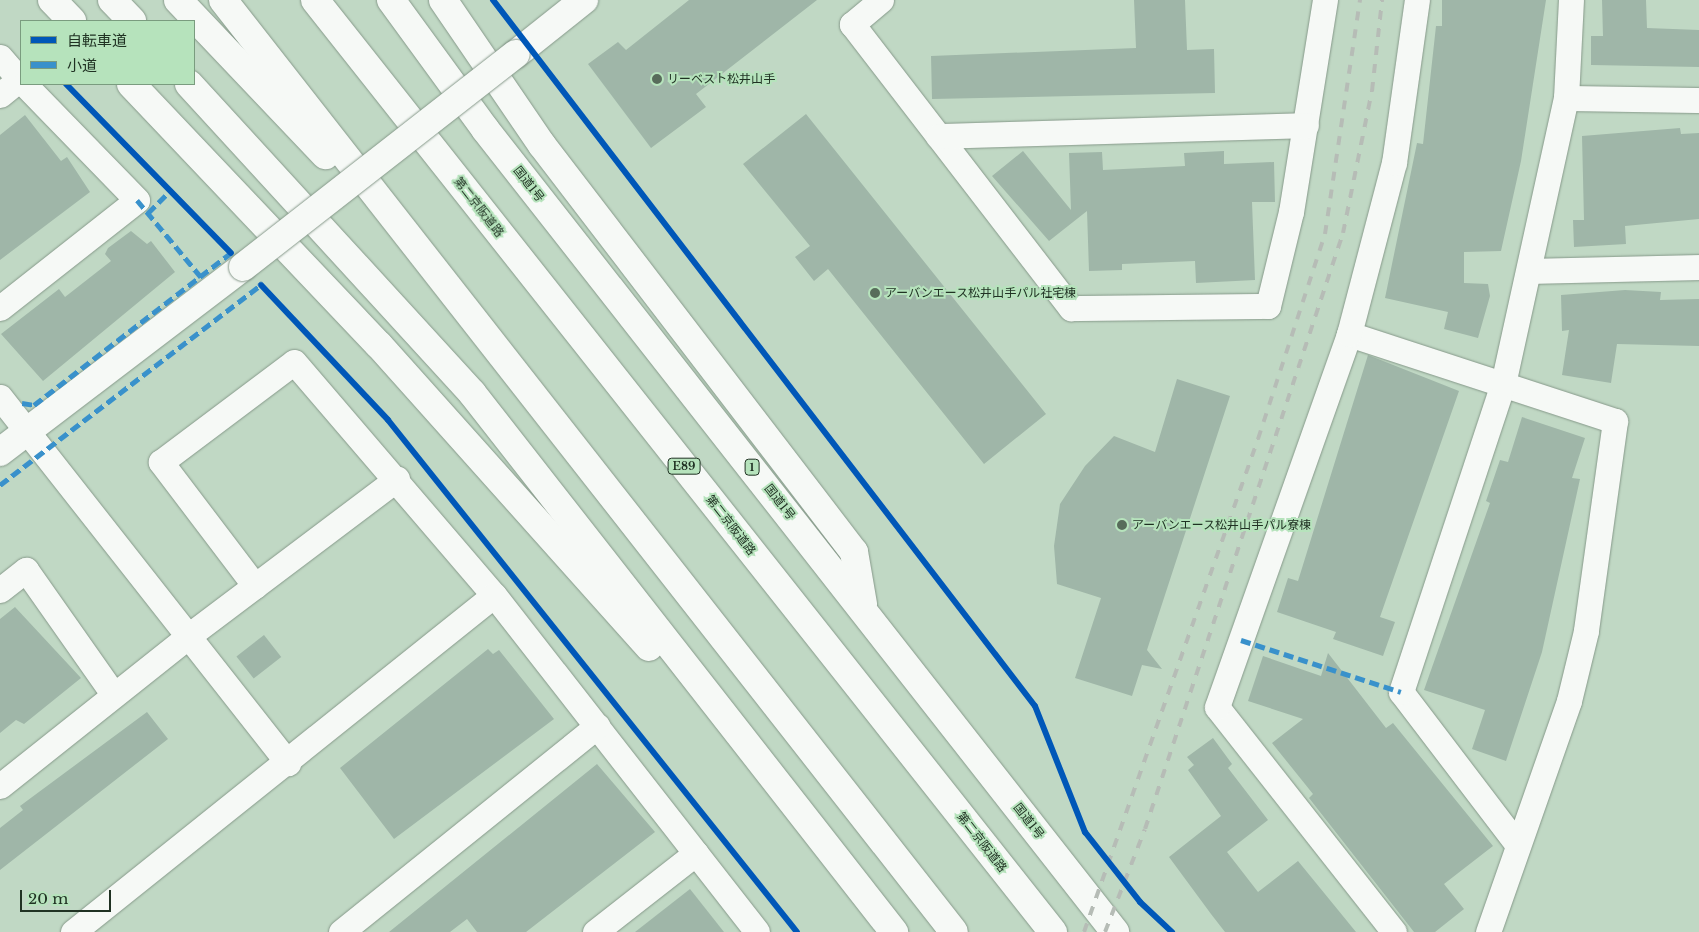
<!DOCTYPE html>
<meta charset="utf-8">
<style>
body{margin:0}
#map{position:relative;width:1699px;height:932px;overflow:hidden;background:#c0d8c4;font-family:"Libre Baskerville","Noto Sans JP",serif}
div>[style]{position:absolute}
.building>*{inset:0;background:#9fb6a8;transform-origin:0 0}
.roads{filter:drop-shadow(0 0 1px #86998a) drop-shadow(0 0 1px #86998a)}
.street>*{height:25px;margin:-12.5px;padding:0 12.5px;transform-origin:12.5px;border-radius:12.5px;background:#f6f9f6}
.secondary>*{height:28px;margin:-14px;padding:0 14px;transform-origin:14px;border-radius:14px;background:#f6f9f6}
.highway>*{height:28px;margin:-14px;padding:0 14px;transform-origin:14px;border-radius:14px;background:#f6f9f6}
.rail>*{height:4px;margin-top:-2px;transform-origin:0;background:repeating-linear-gradient(90deg,#b6bcb6 0 9px,transparent 0 18px)}
.bridges{filter:drop-shadow(0 0 1px #86998a) drop-shadow(0 0 1px #86998a)}
.secondary-bridge>*{height:28px;margin:-14px;padding:0 14px;transform-origin:14px;border-radius:14px;background:#f6f9f6}
.quiet>*{height:5px;margin-top:-2.5px;transform-origin:0;background:repeating-linear-gradient(90deg,#3991cb 0 10px,transparent 0 15px)}
.cycleway>*{height:6px;margin:-3px;padding:0 3px;transform-origin:3px;border-radius:3px;background:#0057b8}
.dots>*{width:14px;height:14px;translate:-50% -50%;box-sizing:border-box;border:2px solid #b6e3bc;border-radius:50%}
span{translate:-50% -50%;white-space:nowrap;text-align:center;line-height:1.15;-webkit-text-stroke:4px #b6e3bc;paint-order:stroke}
.shield-label span{padding:1px 4px;background:#b6e3bc;border:1px solid;border-radius:4px;-webkit-text-stroke-width:0}
.shield-label{font-size:11px;color:#203223;font-weight:700}
.poi-label{font-size:12px;color:#203223}
.left{translate:0 -50%;text-align:left}
.street-label{font-size:12px;color:#203223}
.legend{position:absolute;left:20px;top:20px;width:175px;height:65px;box-sizing:border-box;background:#b6e3bc;border:1px solid #7a9c7f;margin:0;padding:6px 9px;list-style:none;font-size:15px;color:#203223}
.legend li{display:flex;align-items:center;gap:10px;height:25px}
.legend b{width:25px;border:1px solid #7a9c7f}
.scale{position:absolute;left:20px;top:890px;width:91px;height:22px;box-sizing:border-box;border:2px solid #203223;border-top:0;padding-left:6px;font-size:15px;line-height:18px;white-space:nowrap;color:#203223;-webkit-text-stroke:4px #b6e3bc;paint-order:stroke}
</style>
<div id="map">
<div class="building">
<div style="clip-path:polygon(689px 0,817px 0,696px 94px,706px 107px,651px 148px,588px 64px,618px 42px,626px 50px)"></div>
<div style="clip-path:polygon(1134px 0,1185px 0,1187px 50px,1214px 49px,1215px 93px,932px 99px,931px 56px,1136px 48px)"></div>
<div style="clip-path:polygon(1442px 0,1546px 0,1521px 161px,1501px 251px,1464px 252px,1464px 283px,1488px 284px,1490px 296px,1478px 338px,1444px 329px,1448px 312px,1385px 298px,1417px 143px,1423px 144px,1436px 26px,1442px 26px)"></div>
<div style="clip-path:polygon(1602px 0,1646px 0,1647px 28px,1699px 30px,1699px 67px,1591px 65px,1591px 36px,1603px 36px)"></div>
<div style="clip-path:polygon(806px 114px,1046px 414px,984px 464px,828px 269px,814px 281px,795px 257px,810px 246px,743px 164px)"></div>
<div style="clip-path:polygon(25px 115px,61px 161px,67px 157px,90px 192px,0 260px,0 135px)"></div>
<div style="clip-path:polygon(1680px 128px,1681px 134px,1699px 133px,1699px 219px,1625px 226px,1626px 244px,1574px 247px,1573px 220px,1584px 220px,1582px 136px)"></div>
<div style="clip-path:polygon(1023px 151px,1071px 210px,1069px 153px,1102px 152px,1103px 170px,1185px 166px,1184px 153px,1224px 151px,1224px 164px,1274px 162px,1275px 202px,1252px 202px,1255px 280px,1196px 283px,1195px 261px,1122px 264px,1122px 270px,1089px 271px,1087px 211px,1049px 241px,992px 176px)"></div>
<div style="clip-path:polygon(131px 231px,147px 244px,151px 241px,175px 272px,43px 381px,1px 334px,59px 289px,65px 297px,111px 261px,105px 254px,108px 248px)"></div>
<div style="clip-path:polygon(1625px 290px,1661px 292px,1660px 300px,1699px 299px,1699px 346px,1617px 344px,1611px 383px,1562px 375px,1569px 330px,1562px 331px,1561px 295px)"></div>
<div style="clip-path:polygon(1368px 355px,1459px 391px,1380px 617px,1395px 622px,1383px 656px,1333px 639px,1336px 632px,1277px 612px,1288px 578px,1298px 581px)"></div>
<div style="clip-path:polygon(1177px 379px,1230px 396px,1147px 650px,1162px 669px,1142px 665px,1132px 696px,1075px 678px,1101px 598px,1057px 584px,1054px 546px,1060px 504px,1085px 466px,1114px 436px,1155px 452px)"></div>
<div style="clip-path:polygon(1522px 417px,1585px 438px,1572px 478px,1580px 479px,1542px 652px,1506px 761px,1472px 749px,1485px 710px,1424px 690px,1490px 503px,1486px 501px,1500px 460px,1508px 462px)"></div>
<div style="clip-path:polygon(15px 607px,81px 678px,24px 724px,16px 720px,0 733px,0 619px)"></div>
<div style="left:264px;top:635px;width:28px;height:35px;rotate:52deg"></div>
<div style="clip-path:polygon(488px 649px,493px 654px,499px 650px,554px 719px,394px 839px,340px 768px)"></div>
<div style="clip-path:polygon(1328px 653px,1386px 728px,1393px 723px,1493px 846px,1444px 884px,1464px 909px,1435px 932px,1414px 932px,1309px 798px,1313px 794px,1272px 743px,1303px 719px,1248px 701px,1263px 656px,1321px 676px)"></div>
<div style="clip-path:polygon(147px 712px,168px 739px,0 870px,0 828px,23px 810px,20px 806px)"></div>
<div style="clip-path:polygon(1213px 738px,1232px 764px,1228px 768px,1268px 820px,1227px 852px,1258px 892px,1298px 861px,1356px 932px,1225px 932px,1211px 914px,1169px 857px,1221px 816px,1188px 770px,1194px 765px,1187px 757px)"></div>
<div style="clip-path:polygon(597px 764px,655px 832px,526px 932px,477px 932px,467px 919px,450px 932px,389px 932px)"></div>
<div style="clip-path:polygon(690px 889px,724px 932px,635px 932px)"></div>
</div>
<div class="roads">
<div class="street">
<div style="left:881px;top:0;width:38px;rotate:140deg"></div>
<div style="left:852px;top:24px;width:359px;rotate:52.4deg"></div>
<div style="left:1071px;top:308px;width:197px;rotate:-0.6deg"></div>
<div style="left:1268px;top:306px;width:97px;rotate:-76.3deg"></div>
<div style="left:1291px;top:212px;width:215px;rotate:-80.9deg"></div>
<div style="left:0;top:57px;width:32px;rotate:49deg"></div>
<div style="left:0;top:95px;width:26px;rotate:-39deg"></div>
<div style="left:1566px;top:98px;width:133px;rotate:0.9deg"></div>
<div style="left:938px;top:136px;width:368px;rotate:-1.7deg"></div>
<div style="left:1529px;top:271px;width:170px;rotate:-1.3deg"></div>
<div style="left:0;top:308px;width:174px;rotate:-38.2deg"></div>
<div style="left:137px;top:200px;width:162px;rotate:-134.2deg"></div>
<div style="left:1349px;top:334px;width:280px;rotate:18.1deg"></div>
<div style="left:1615px;top:421px;width:212px;rotate:97.9deg"></div>
<div style="left:1586px;top:631px;width:72px;rotate:103.7deg"></div>
<div style="left:1569px;top:701px;width:245px;rotate:109.3deg"></div>
<div style="left:0;top:397px;width:466px;rotate:51.8deg"></div>
<div style="left:255px;top:586px;width:156px;rotate:-127.2deg"></div>
<div style="left:161px;top:462px;width:166px;rotate:-36.9deg"></div>
<div style="left:294px;top:362px;width:307px;rotate:49.4deg"></div>
<div style="left:494px;top:595px;width:427px;rotate:52deg"></div>
<div style="left:0;top:590px;width:33px;rotate:-38deg"></div>
<div style="left:26px;top:570px;width:151px;rotate:54.9deg"></div>
<div style="left:0;top:786px;width:239px;rotate:-38.5deg"></div>
<div style="left:187px;top:637px;width:263px;rotate:-37deg"></div>
<div style="left:1517px;top:844px;width:191px;rotate:-127.3deg"></div>
<div style="left:1401px;top:692px;width:324px;rotate:-71.7deg"></div>
<div style="left:1503px;top:384px;width:293px;rotate:-77.6deg"></div>
<div style="left:1566px;top:98px;width:98px;rotate:-87.1deg"></div>
<div style="left:73px;top:932px;width:539px;rotate:-38.68deg"></div>
<div style="left:341px;top:932px;width:329px;rotate:-38.8deg"></div>
<div style="left:595px;top:932px;width:128px;rotate:-38deg"></div>
<div style="left:1394px;top:932px;width:286px;rotate:-128.2deg"></div>
<div style="left:1217px;top:707px;width:396px;rotate:-70.5deg"></div>
<div style="left:1349px;top:334px;width:177px;rotate:-75.3deg"></div>
<div style="left:1394px;top:163px;width:165px;rotate:-82deg"></div>
</div>
<div class="secondary">
<div style="left:516px;top:54px;width:87px;rotate:-38.5deg"></div>
<div style="left:0;top:452px;width:305px;rotate:-37.3deg"></div>
</div>
<div class="highway">
<div style="left:52px;top:0;width:29px;rotate:46deg"></div>
<div style="left:112px;top:0;width:29px;rotate:46deg"></div>
<div style="left:178px;top:0;width:214px;rotate:46.5deg"></div>
<div style="left:223px;top:0;width:1184px;rotate:51.89deg"></div>
<div style="left:315px;top:0;width:1189px;rotate:51.63deg"></div>
<div style="left:391px;top:0;width:160px;rotate:53.9deg"></div>
<div style="left:485px;top:129px;width:1021px;rotate:51.88deg"></div>
<div style="left:443px;top:0;width:176px;rotate:55.7deg"></div>
<div style="left:542px;top:145px;width:513px;rotate:52.53deg"></div>
<div style="left:854px;top:552px;width:53px;rotate:80.2deg"></div>
<div style="left:131px;top:84px;width:360px;rotate:46.5deg"></div>
<div style="left:379px;top:345px;width:405px;rotate:48.2deg"></div>
<div style="left:189px;top:84px;width:419px;rotate:47.5deg"></div>
<div style="left:472px;top:393px;width:685px;rotate:51.94deg"></div>
</div>
</div>
<div class="rail">
<div style="left:1084px;top:932px;width:523px;rotate:-70.56deg"></div>
<div style="left:1258px;top:439px;width:216px;rotate:-71.9deg"></div>
<div style="left:1325px;top:234px;width:237px;rotate:-81.5deg"></div>
<div style="left:1105px;top:932px;width:110px;rotate:-68.8deg"></div>
<div style="left:1145px;top:829px;width:628px;rotate:-71.62deg"></div>
<div style="left:1343px;top:233px;width:145px;rotate:-78.5deg"></div>
<div style="left:1372px;top:91px;width:92px;rotate:-83.7deg"></div>
</div>
<div class="bridges">
<div class="secondary-bridge">
<div style="left:243px;top:267px;width:346px;rotate:-38deg"></div>
</div>
</div>
<div class="quiet">
<div style="left:137px;top:200px;width:100px;rotate:50.3deg"></div>
<div style="left:148px;top:213px;width:30px;rotate:-45deg"></div>
<div style="left:22px;top:403px;width:12px;rotate:9deg"></div>
<div style="left:34px;top:405px;width:249px;rotate:-37.7deg"></div>
<div style="left:0;top:485px;width:329px;rotate:-37.5deg"></div>
<div style="left:1241px;top:640px;width:168px;rotate:18deg"></div>
</div>
<div class="cycleway">
<div style="left:493px;top:0;width:890px;rotate:52.49deg"></div>
<div style="left:1035px;top:706px;width:136px;rotate:68.4deg"></div>
<div style="left:1085px;top:832px;width:89px;rotate:51.8deg"></div>
<div style="left:1140px;top:902px;width:44px;rotate:43.2deg"></div>
<div style="left:66px;top:84px;width:236px;rotate:45.7deg"></div>
<div style="left:261px;top:285px;width:185px;rotate:46.7deg"></div>
<div style="left:388px;top:420px;width:655px;rotate:51.38deg"></div>
</div>
<div class="dots">
<div style="left:657px;top:79px;background:#586c5b"></div>
<div style="left:875px;top:293px;background:#586c5b"></div>
<div style="left:1122px;top:525px;background:#586c5b"></div>
</div>
<div class="shield-label">
<span style="left:684px;top:466px">E89</span>
<span style="left:752px;top:467px">1</span>
</div>
<div class="poi-label">
<span class="left" style="left:667px;top:79px">リーベスト松井山手</span>
<span class="left" style="left:885px;top:293px">アーバンエース松井山手パル社宅棟</span>
<span class="left" style="left:1132px;top:525px">アーバンエース松井山手パル寮棟</span>
</div>
<div class="street-label">
<span style="left:529px;top:184px;rotate:52deg">国道1号</span>
<span style="left:479px;top:207px;rotate:52deg">第二京阪道路</span>
<span style="left:780px;top:502px;rotate:52deg">国道1号</span>
<span style="left:731px;top:525px;rotate:52deg">第二京阪道路</span>
<span style="left:1029px;top:821px;rotate:52deg">国道1号</span>
<span style="left:982px;top:842px;rotate:52deg">第二京阪道路</span>
</div>
<ul class="legend">
<li><b style="height:6px;background:#0057b8"></b>自転車道</li>
<li><b style="height:6px;background:#3991cb"></b>小道</li>
</ul>
<div class="scale">20 m</div>
</div>
